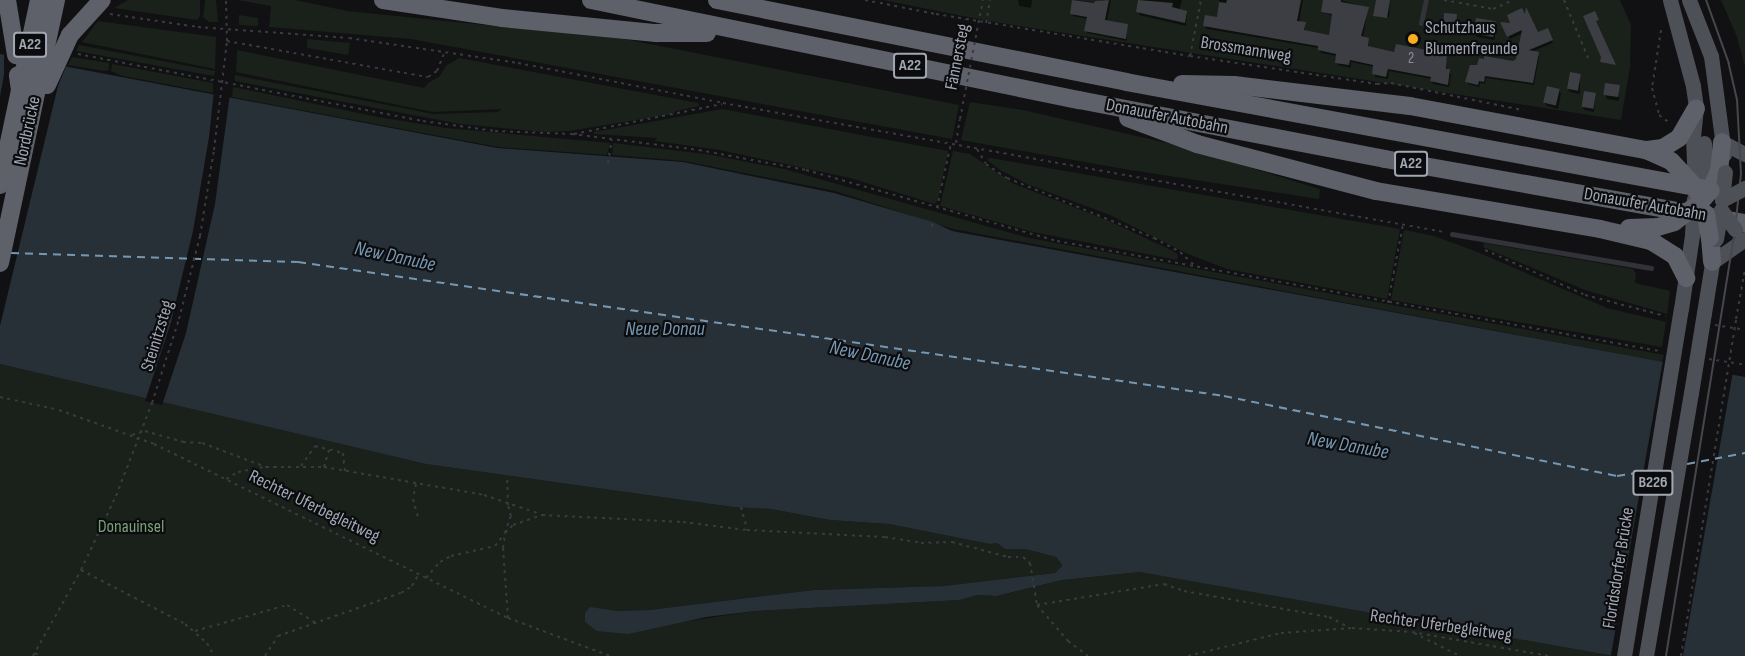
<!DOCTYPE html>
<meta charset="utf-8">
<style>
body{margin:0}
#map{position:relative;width:1745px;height:656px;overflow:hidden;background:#111113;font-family:"Sofia Sans Condensed",sans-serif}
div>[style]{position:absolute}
.green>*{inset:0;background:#19211a}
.water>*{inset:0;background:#273037}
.pier>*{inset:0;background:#111113;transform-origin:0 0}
.shadow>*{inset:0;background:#0007}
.ferry>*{height:1.5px;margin-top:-0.75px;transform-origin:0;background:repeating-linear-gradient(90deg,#7697b2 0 8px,transparent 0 14px)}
.building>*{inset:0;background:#3d3e43;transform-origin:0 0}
.path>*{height:2px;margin-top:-1px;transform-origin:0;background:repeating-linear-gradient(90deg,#383a3f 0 3px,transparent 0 7.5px)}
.service>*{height:5px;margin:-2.5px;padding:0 2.5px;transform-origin:2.5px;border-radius:2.5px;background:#323338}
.primary>*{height:15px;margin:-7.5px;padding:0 7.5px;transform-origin:7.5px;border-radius:7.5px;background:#4e5057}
.motorway>*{height:18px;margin:-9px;padding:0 9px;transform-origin:9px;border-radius:9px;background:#5e6169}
.tram>*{height:1.5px;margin:-0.75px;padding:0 0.75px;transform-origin:0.75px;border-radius:0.75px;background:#45474d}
.path-bridge>*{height:2px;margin-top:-1px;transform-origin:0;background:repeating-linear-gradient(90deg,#383a3f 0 3px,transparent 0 7.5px)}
.primary-bridge>*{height:15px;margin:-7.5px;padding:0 7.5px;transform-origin:7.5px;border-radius:7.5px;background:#4e5057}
.motorway-bridge>*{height:18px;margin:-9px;padding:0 9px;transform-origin:9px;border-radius:9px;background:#5e6169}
.dots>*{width:16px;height:16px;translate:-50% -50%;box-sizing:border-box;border:3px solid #0c0c0e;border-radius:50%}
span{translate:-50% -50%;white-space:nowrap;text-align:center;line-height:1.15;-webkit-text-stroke:4.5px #0c0c0e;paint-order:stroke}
.number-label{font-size:15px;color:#888e98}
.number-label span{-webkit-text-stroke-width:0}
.shield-label span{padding:2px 4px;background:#0c0c0e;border:2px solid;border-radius:4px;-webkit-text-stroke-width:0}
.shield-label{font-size:16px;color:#a1a8b4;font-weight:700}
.poi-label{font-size:18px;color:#a1a8b4}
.left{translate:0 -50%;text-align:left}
.street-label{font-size:18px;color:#a1a8b4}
.park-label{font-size:18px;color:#77a179}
.water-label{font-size:20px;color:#7697b2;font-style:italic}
</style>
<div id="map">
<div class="green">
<div style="clip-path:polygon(128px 0,200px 0,200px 16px,197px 20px,114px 8px)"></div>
<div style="clip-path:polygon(205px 0,216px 0,218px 22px,209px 22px,203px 17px)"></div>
<div style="clip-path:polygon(238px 0,295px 0,347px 11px,624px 39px,959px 105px,952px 139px,411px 39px,269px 27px,271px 6px)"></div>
<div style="clip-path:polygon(883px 0,1620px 0,1631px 25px,1630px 67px,1621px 120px,988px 21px)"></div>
<div style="clip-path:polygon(1721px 0,1745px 0,1745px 67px,1737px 37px)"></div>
<div style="clip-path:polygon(239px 15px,258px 18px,258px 26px,239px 25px)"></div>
<div style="clip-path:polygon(98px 21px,216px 37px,215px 69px,82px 42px)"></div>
<div style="clip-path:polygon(307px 39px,350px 43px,348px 55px,307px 48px)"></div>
<div style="clip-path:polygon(79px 45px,215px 71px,214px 76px,76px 51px)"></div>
<div style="clip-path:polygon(237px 50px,424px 88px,428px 83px,439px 77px,446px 66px,459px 58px,698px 103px,699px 106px,676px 111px,673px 114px,569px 131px,545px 132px,460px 124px,235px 81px,235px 75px,433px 114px,497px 112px,502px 109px,433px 112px,236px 72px)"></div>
<div style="clip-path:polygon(72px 57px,109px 63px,109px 70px,104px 71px,68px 65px)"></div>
<div style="clip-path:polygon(112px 64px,213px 83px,213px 93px,123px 76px,111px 71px)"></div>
<div style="clip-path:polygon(233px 87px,378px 117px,446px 128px,610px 143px,607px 155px,498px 147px,232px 97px)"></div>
<div style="clip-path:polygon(970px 102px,1023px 110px,1180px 146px,1320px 189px,1319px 199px,1124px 169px,961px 140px)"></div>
<div style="clip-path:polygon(722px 109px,948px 151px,938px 200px,935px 204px,850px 178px,720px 150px,655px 141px,657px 138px,594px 134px,594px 132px)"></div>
<div style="clip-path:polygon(613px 143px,706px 154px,784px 169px,1029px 238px,1664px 355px,1662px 362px,953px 229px,835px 191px,684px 161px,612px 155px)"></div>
<div style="clip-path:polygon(953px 151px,970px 154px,1014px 184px,1107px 220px,1173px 251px,1178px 255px,1177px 260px,1033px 232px,940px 206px)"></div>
<div style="clip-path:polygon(990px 158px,1400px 229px,1387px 299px,1227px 269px,1188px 254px,1110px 215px,1027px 184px,1000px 170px,987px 160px)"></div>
<div style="clip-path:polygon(1404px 230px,1434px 236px,1475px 251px,1607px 308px,1666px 322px,1662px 347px,1391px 300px)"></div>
<div style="clip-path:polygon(1484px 243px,1633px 269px,1636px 274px,1635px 283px,1670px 291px,1667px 314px,1585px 290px,1483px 247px)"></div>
<div style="clip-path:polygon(0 364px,426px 464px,733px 507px,771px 509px,830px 520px,889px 524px,990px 544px,997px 543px,1005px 549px,1025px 549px,1056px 557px,1061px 562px,1062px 566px,1055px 573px,944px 586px,814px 590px,649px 610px,616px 611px,598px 606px,668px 624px,755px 611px,960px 600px,977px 595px,998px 596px,1062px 580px,1141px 572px,1614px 656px,0 656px)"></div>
</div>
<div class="water">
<div style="clip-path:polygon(0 54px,497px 148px,683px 162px,834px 193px,933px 222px,952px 231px,1745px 377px,1745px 656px,1614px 656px,1140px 572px,1062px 580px,997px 596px,977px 595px,960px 600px,755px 611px,706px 617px,628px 634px,597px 631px,585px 622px,585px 613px,590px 607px,616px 611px,649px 610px,814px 590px,944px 586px,1055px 573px,1062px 566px,1061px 563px,1056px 557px,1025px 549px,1005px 549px,997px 543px,990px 544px,889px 524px,830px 520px,771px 509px,733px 507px,426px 464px,0 364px)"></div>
</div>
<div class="pier">
<div style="clip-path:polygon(4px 51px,67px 64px,58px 86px,0 326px,0 96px,4px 75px)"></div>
<div style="clip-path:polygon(214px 91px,230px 94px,215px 204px,186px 333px,162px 405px,145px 401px,171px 322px,193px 231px,209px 137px)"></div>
<div style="left:1663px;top:360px;width:71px;height:300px;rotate:10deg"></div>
</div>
<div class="shadow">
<div style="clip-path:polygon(1018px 0,1032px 0,1031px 8px,1019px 6px)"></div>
<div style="clip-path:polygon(1074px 0,1100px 3px,1100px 0,1111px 0,1107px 22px,1127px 26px,1127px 41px,1087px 33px,1088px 19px,1073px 16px,1072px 14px)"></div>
<div style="clip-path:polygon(1140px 0,1182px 0,1179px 11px,1187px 15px,1186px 26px,1139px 15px)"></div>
<div style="clip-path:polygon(1219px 0,1303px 0,1299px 23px,1305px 24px,1305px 32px,1330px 37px,1333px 16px,1322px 12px,1325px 0,1341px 0,1368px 8px,1363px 38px,1368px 39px,1369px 48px,1395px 54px,1446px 56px,1447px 70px,1451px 74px,1449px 87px,1433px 84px,1432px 79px,1389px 71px,1388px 79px,1375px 77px,1375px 67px,1351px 62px,1351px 68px,1338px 65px,1337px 56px,1321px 53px,1319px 48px,1207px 29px,1205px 26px,1218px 18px)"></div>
<div style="clip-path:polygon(1377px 0,1390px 0,1389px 17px,1375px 15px)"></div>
<div style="clip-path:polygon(1456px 16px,1456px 35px,1445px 33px,1443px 30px)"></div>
<div style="clip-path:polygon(1495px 22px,1495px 40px,1477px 37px,1475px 33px)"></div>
<div style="clip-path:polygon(1503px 24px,1537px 34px,1549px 32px,1553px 43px,1531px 52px,1539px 56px,1534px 85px,1486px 78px,1485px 84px,1480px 83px,1479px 87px,1468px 84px,1467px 82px,1518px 60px,1523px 33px,1510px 39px)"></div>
<div style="clip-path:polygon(1580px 75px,1580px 94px,1570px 92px,1568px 89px)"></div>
<div style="clip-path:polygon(1619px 87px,1619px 101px,1607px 99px,1605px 95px)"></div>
<div style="clip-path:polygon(1559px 90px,1561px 94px,1558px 109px,1547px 106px,1545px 103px)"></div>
<div style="clip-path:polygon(1595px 94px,1594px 112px,1584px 110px,1583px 107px)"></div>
</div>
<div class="ferry">
<div style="left:11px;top:253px;width:287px;rotate:1.8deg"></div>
<div style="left:298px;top:262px;width:936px;rotate:8.23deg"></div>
<div style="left:1224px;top:396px;width:401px;rotate:11.5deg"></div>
<div style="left:1617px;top:476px;width:30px;rotate:-9deg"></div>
<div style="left:1687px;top:464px;width:59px;rotate:-10.7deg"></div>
</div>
<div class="building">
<div style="clip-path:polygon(1072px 0,1094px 3px,1095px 1px,1109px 0,1105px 20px,1128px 24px,1126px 39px,1084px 31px,1087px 17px,1070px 14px)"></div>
<div style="clip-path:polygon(1138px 0,1173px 3px,1172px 7px,1187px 11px,1185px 23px,1136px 12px)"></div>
<div style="clip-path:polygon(1227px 0,1301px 0,1297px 21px,1306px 22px,1304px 30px,1329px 35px,1332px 14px,1321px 12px,1323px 0,1341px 0,1341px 2px,1369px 7px,1361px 36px,1369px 38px,1368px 46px,1394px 52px,1396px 44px,1447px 54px,1446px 69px,1450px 69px,1448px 85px,1430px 81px,1431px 77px,1388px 69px,1386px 77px,1372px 74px,1373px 65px,1350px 60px,1349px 65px,1335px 63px,1336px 54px,1318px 50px,1318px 46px,1203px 26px,1205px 15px,1217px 17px,1219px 2px,1226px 3px)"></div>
<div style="clip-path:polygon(1376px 0,1390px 0,1387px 18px,1373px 16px)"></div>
<div style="clip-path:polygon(1526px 7px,1538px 32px,1548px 28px,1553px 40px,1529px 50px,1539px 52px,1533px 83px,1485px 76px,1484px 82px,1479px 81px,1478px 85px,1465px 82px,1470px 65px,1477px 65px,1479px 58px,1484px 59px,1484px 56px,1513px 61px,1516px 59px,1522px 30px,1507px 37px,1500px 22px,1510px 23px,1507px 15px,1522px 8px,1525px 14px)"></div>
<div style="clip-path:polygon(1595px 11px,1599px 20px,1596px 21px,1616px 65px,1600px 62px,1601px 57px,1583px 16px)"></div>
<div style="left:1444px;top:13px;width:13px;height:17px;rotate:4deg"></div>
<div style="left:1476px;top:18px;width:20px;height:16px;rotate:9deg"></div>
<div style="left:1570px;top:72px;width:11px;height:17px;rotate:10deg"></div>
<div style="left:1605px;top:83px;width:15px;height:12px;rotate:8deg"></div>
<div style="left:1547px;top:86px;width:13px;height:17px;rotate:13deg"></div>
<div style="left:1584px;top:91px;width:12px;height:16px;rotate:9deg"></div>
</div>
<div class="path">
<div style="left:865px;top:0;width:72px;rotate:11.2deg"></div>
<div style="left:936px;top:14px;width:257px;rotate:9.4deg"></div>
<div style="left:1190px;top:56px;width:189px;rotate:8.5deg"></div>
<div style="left:1377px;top:84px;width:14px;rotate:-4deg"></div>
<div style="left:1391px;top:83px;width:135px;rotate:11.6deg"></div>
<div style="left:1444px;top:0;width:50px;rotate:10.4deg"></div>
<div style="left:1493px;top:9px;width:22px;rotate:-24deg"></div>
<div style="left:1564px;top:0;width:63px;rotate:67.5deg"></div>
<div style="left:110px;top:14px;width:89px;rotate:8.4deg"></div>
<div style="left:198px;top:27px;width:151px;rotate:4.2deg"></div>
<div style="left:349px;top:38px;width:171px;rotate:8.4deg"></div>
<div style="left:518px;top:63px;width:209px;rotate:11deg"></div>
<div style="left:723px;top:103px;width:732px;rotate:10.14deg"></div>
<div style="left:986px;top:23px;width:23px;rotate:-80deg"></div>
<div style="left:1661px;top:30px;width:59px;rotate:98.8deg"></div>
<div style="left:1652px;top:88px;width:28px;rotate:75deg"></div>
<div style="left:1659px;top:115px;width:15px;rotate:37deg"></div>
<div style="left:227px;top:41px;width:204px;rotate:10.2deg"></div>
<div style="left:428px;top:77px;width:11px;rotate:-34deg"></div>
<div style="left:437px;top:71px;width:18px;rotate:-68deg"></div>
<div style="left:78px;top:54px;width:351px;rotate:11deg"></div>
<div style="left:423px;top:121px;width:73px;rotate:7.9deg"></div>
<div style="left:495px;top:131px;width:77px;rotate:2.2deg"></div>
<div style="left:572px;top:134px;width:128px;rotate:7.2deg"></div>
<div style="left:699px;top:150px;width:109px;rotate:10.6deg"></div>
<div style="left:806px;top:170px;width:261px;rotate:15.8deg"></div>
<div style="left:1057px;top:241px;width:612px;rotate:10.36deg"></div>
<div style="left:1190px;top:56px;width:57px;rotate:-78.9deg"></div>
<div style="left:574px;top:134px;width:151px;rotate:-11.5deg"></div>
<div style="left:956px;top:143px;width:24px;rotate:-81deg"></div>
<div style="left:977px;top:149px;width:17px;rotate:59deg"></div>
<div style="left:986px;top:164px;width:25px;rotate:34deg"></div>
<div style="left:1007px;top:178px;width:159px;rotate:22.2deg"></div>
<div style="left:1154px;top:238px;width:30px;rotate:28deg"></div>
<div style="left:1180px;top:252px;width:21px;rotate:43deg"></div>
<div style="left:608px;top:163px;width:24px;rotate:-81deg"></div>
<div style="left:937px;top:208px;width:66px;rotate:-77.8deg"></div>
<div style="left:932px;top:227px;width:5px;rotate:-79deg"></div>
<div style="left:1485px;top:250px;width:110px;rotate:24.2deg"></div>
<div style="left:1585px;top:295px;width:83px;rotate:14.7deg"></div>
<div style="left:1388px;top:303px;width:80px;rotate:-79.2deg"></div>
<div style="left:1736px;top:319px;width:51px;rotate:-79.8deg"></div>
<div style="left:1715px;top:325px;width:30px;rotate:9deg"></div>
<div style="left:1709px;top:359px;width:36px;rotate:9deg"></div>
<div style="left:0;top:397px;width:60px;rotate:12.4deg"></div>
<div style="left:59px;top:410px;width:101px;rotate:19.7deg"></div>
<div style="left:154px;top:444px;width:394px;rotate:26.2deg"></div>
<div style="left:508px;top:618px;width:109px;rotate:20.4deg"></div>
<div style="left:132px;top:435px;width:14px;rotate:-17deg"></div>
<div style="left:145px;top:431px;width:40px;rotate:16deg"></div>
<div style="left:183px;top:442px;width:19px;rotate:3deg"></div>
<div style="left:202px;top:443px;width:68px;rotate:20.6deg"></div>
<div style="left:266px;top:467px;width:58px"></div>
<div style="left:324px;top:467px;width:162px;rotate:9.9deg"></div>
<div style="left:484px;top:495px;width:59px;rotate:18.7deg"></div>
<div style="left:301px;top:466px;width:24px;rotate:-55deg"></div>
<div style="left:315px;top:446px;width:29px;rotate:14deg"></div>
<div style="left:343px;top:453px;width:19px;rotate:84deg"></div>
<div style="left:324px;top:467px;width:18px;rotate:-74deg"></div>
<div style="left:226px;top:479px;width:14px;rotate:-30deg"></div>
<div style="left:238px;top:472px;width:25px;rotate:-11deg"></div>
<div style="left:416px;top:484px;width:15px;rotate:101deg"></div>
<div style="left:413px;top:499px;width:20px;rotate:75deg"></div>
<div style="left:741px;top:507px;width:24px;rotate:75deg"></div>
<div style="left:81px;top:570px;width:117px;rotate:27.4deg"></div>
<div style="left:185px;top:624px;width:29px;rotate:41deg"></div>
<div style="left:207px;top:643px;width:15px;rotate:62deg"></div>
<div style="left:426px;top:578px;width:21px;rotate:-49deg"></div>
<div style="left:440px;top:562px;width:13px;rotate:-29deg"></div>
<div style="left:451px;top:556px;width:45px;rotate:-12.8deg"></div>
<div style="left:495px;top:546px;width:16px;rotate:-52deg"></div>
<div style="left:505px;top:533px;width:18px;rotate:-71deg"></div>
<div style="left:511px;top:516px;width:11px;rotate:-105deg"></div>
<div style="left:508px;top:505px;width:30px;rotate:-92deg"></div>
<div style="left:1037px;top:605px;width:129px;rotate:-9.4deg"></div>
<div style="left:1164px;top:584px;width:21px;rotate:19deg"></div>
<div style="left:1184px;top:591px;width:147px;rotate:10.2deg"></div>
<div style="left:1329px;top:617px;width:22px;rotate:27deg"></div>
<div style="left:508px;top:618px;width:70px;rotate:-94.1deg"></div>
<div style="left:503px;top:548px;width:15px;rotate:-82deg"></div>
<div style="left:505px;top:533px;width:11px;rotate:-45deg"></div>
<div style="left:513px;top:525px;width:31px;rotate:-19deg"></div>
<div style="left:542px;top:515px;width:141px;rotate:2.8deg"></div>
<div style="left:683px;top:522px;width:64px;rotate:7.1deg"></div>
<div style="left:747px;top:530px;width:138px;rotate:2.9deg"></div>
<div style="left:885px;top:537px;width:36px;rotate:9deg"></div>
<div style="left:921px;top:543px;width:31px;rotate:-2deg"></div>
<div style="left:952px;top:542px;width:58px;rotate:15deg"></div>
<div style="left:1008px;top:557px;width:15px"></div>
<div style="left:1023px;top:557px;width:9px;rotate:41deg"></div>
<div style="left:1030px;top:563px;width:43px;rotate:80.5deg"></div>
<div style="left:1037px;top:605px;width:48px;rotate:49.3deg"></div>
<div style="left:1068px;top:641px;width:25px;rotate:37deg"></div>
<div style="left:195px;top:631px;width:96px;rotate:-15.8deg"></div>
<div style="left:287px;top:605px;width:34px;rotate:32deg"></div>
<div style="left:1414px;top:633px;width:51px;rotate:26.6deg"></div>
<div style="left:35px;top:653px;width:6px;rotate:31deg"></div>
<div style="left:33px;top:656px;width:98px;rotate:-60.8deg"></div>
<div style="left:81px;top:570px;width:82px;rotate:-64.7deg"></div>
<div style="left:265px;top:656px;width:24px;rotate:-57deg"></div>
<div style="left:278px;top:636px;width:130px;rotate:-19.3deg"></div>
<div style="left:401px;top:593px;width:13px;rotate:-32deg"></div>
<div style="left:412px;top:586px;width:13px;rotate:-61deg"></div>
<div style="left:1188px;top:656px;width:96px;rotate:-13.9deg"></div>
<div style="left:1281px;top:633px;width:71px;rotate:-4deg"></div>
<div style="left:1352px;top:628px;width:60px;rotate:3.8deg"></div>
<div style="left:1412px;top:632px;width:139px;rotate:9.9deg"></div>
</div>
<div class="service">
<div style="left:1421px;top:23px;width:24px;rotate:-78deg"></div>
<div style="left:1452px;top:234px;width:202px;rotate:9.7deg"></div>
</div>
<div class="primary">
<div style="left:1670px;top:0;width:89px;rotate:75deg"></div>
<div style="left:1693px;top:86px;width:22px;rotate:82deg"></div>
<div style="left:1696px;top:108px;width:28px;rotate:96deg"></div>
<div style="left:1693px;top:136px;width:51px;rotate:87.8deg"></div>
<div style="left:1689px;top:0;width:60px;rotate:68.6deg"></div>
<div style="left:1711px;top:56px;width:99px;rotate:82.4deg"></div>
<div style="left:1722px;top:142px;width:26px;rotate:28deg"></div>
<div style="left:1704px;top:143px;width:25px;rotate:88deg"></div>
<div style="left:1705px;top:168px;width:23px;rotate:75deg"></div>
<div style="left:1712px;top:262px;width:40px;rotate:-34.9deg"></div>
<div style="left:1681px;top:309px;width:75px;rotate:-81.5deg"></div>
<div style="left:1704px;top:313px;width:63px;rotate:-80.8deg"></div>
<div style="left:1646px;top:656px;width:267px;rotate:-80.3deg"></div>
</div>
<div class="motorway">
<div style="left:383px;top:0;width:120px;rotate:8.6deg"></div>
<div style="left:502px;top:18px;width:155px;rotate:5.6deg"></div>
<div style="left:656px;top:33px;width:51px"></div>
<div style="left:591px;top:0;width:498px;rotate:11.6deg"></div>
<div style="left:1079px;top:100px;width:312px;rotate:10.9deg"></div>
<div style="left:1385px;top:159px;width:366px;rotate:10.1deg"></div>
<div style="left:717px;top:0;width:417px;rotate:11.3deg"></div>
<div style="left:1126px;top:82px;width:595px;rotate:10.46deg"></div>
<div style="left:1182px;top:84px;width:52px;rotate:1.1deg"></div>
<div style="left:1234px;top:85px;width:177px;rotate:6.8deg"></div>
<div style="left:1410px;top:106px;width:240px;rotate:10.6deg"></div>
<div style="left:1646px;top:150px;width:27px;rotate:24deg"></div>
<div style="left:1671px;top:161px;width:35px;rotate:47deg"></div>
<div style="left:1128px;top:118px;width:74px;rotate:20.6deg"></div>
<div style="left:1197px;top:144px;width:185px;rotate:14.7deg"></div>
<div style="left:1376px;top:191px;width:227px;rotate:9.6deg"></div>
<div style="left:1600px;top:229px;width:52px;rotate:13.2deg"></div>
<div style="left:1651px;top:241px;width:28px;rotate:32deg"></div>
<div style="left:1675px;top:256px;width:25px;rotate:63deg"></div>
<div style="left:1647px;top:150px;width:16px;rotate:-7deg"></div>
<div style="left:1663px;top:148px;width:19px;rotate:-32deg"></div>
<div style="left:1679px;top:138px;width:34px;rotate:-60deg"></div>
<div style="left:0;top:185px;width:97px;rotate:-78.1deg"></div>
<div style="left:20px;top:90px;width:15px;rotate:-98deg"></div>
<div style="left:1711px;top:189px;width:20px;rotate:-66deg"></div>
<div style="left:1719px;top:171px;width:29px;rotate:-84deg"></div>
<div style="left:1629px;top:228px;width:29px;rotate:-2deg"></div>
<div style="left:1658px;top:227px;width:17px;rotate:-17deg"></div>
<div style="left:1710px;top:238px;width:24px;rotate:85deg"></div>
<div style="left:0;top:263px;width:217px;rotate:-78deg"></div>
</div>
<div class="tram">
<div style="left:1666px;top:656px;width:433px;rotate:-80.8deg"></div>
<div style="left:1735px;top:229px;width:55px;rotate:-83.8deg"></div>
<div style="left:1741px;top:174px;width:74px;rotate:-93.1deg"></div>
<div style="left:1737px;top:100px;width:37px;rotate:-103deg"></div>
<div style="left:1729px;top:64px;width:68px;rotate:-109.8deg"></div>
</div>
<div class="path-bridge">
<div style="left:960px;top:119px;width:121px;rotate:-79.1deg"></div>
<div style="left:116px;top:496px;width:100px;rotate:-68.8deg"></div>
<div style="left:152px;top:403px;width:88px;rotate:-72.2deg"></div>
<div style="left:179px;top:319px;width:86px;rotate:-75.8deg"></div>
<div style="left:200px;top:236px;width:87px;rotate:-80.8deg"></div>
<div style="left:214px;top:150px;width:110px;rotate:-83.2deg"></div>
<div style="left:227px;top:41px;width:41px;rotate:-91.4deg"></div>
<div style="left:1681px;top:656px;width:341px;rotate:-80.7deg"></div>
</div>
<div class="primary-bridge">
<div style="left:1722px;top:200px;width:28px;rotate:-84deg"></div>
<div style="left:1722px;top:200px;width:26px;rotate:-28deg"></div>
<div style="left:1721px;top:210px;width:24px;rotate:54deg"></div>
<div style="left:1692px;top:235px;width:36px;rotate:-87deg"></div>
<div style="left:1716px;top:239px;width:29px;rotate:-80deg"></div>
<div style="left:1691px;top:393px;width:81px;rotate:-80.8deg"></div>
<div style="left:1624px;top:656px;width:352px;rotate:-80.7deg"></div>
</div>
<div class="motorway-bridge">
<div style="left:7px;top:0;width:56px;rotate:80.7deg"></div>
<div style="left:45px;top:51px;width:52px;rotate:-77.8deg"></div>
<div style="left:47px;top:85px;width:55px;rotate:-65.3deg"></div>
<div style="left:70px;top:35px;width:47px;rotate:-47.6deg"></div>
<div style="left:20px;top:90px;width:92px;rotate:-78.1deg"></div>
<div style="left:1695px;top:187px;width:15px;rotate:62deg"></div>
<div style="left:1702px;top:200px;width:13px;rotate:-48deg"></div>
<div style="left:1706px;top:214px;width:24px;rotate:81deg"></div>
<div style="left:1674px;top:222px;width:25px;rotate:-37deg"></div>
</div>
<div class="dots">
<div style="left:1413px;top:39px;background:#fbad21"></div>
</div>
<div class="number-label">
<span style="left:1411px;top:59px">2</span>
</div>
<div class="shield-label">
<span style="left:30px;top:45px">A22</span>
<span style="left:910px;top:66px">A22</span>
<span style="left:1411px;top:164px">A22</span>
<span style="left:1653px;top:483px">B226</span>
</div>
<div class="poi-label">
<span class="left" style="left:1425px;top:39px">Schutzhaus<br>Blumenfreunde</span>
</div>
<div class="street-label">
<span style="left:1246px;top:50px;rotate:9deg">Brossmannweg</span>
<span style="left:958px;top:57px;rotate:-79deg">Fännersteg</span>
<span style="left:1167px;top:117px;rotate:11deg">Donauufer Autobahn</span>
<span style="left:28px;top:131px;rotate:-78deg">Nordbrücke</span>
<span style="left:1645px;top:205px;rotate:10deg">Donauufer Autobahn</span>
<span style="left:158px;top:336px;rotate:-73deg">Steinitzsteg</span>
<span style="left:314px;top:507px;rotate:26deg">Rechter Uferbegleitweg</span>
<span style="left:1619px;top:568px;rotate:-81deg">Floridsdorfer Brücke</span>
<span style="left:1441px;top:626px;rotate:8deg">Rechter Uferbegleitweg</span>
</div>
<div class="park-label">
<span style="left:131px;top:527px">Donauinsel</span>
</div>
<div class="water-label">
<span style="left:395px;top:257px;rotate:12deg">New Danube</span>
<span style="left:665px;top:329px">Neue Donau</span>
<span style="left:870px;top:356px;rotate:12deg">New Danube</span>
<span style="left:1348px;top:446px;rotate:10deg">New Danube</span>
</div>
</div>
